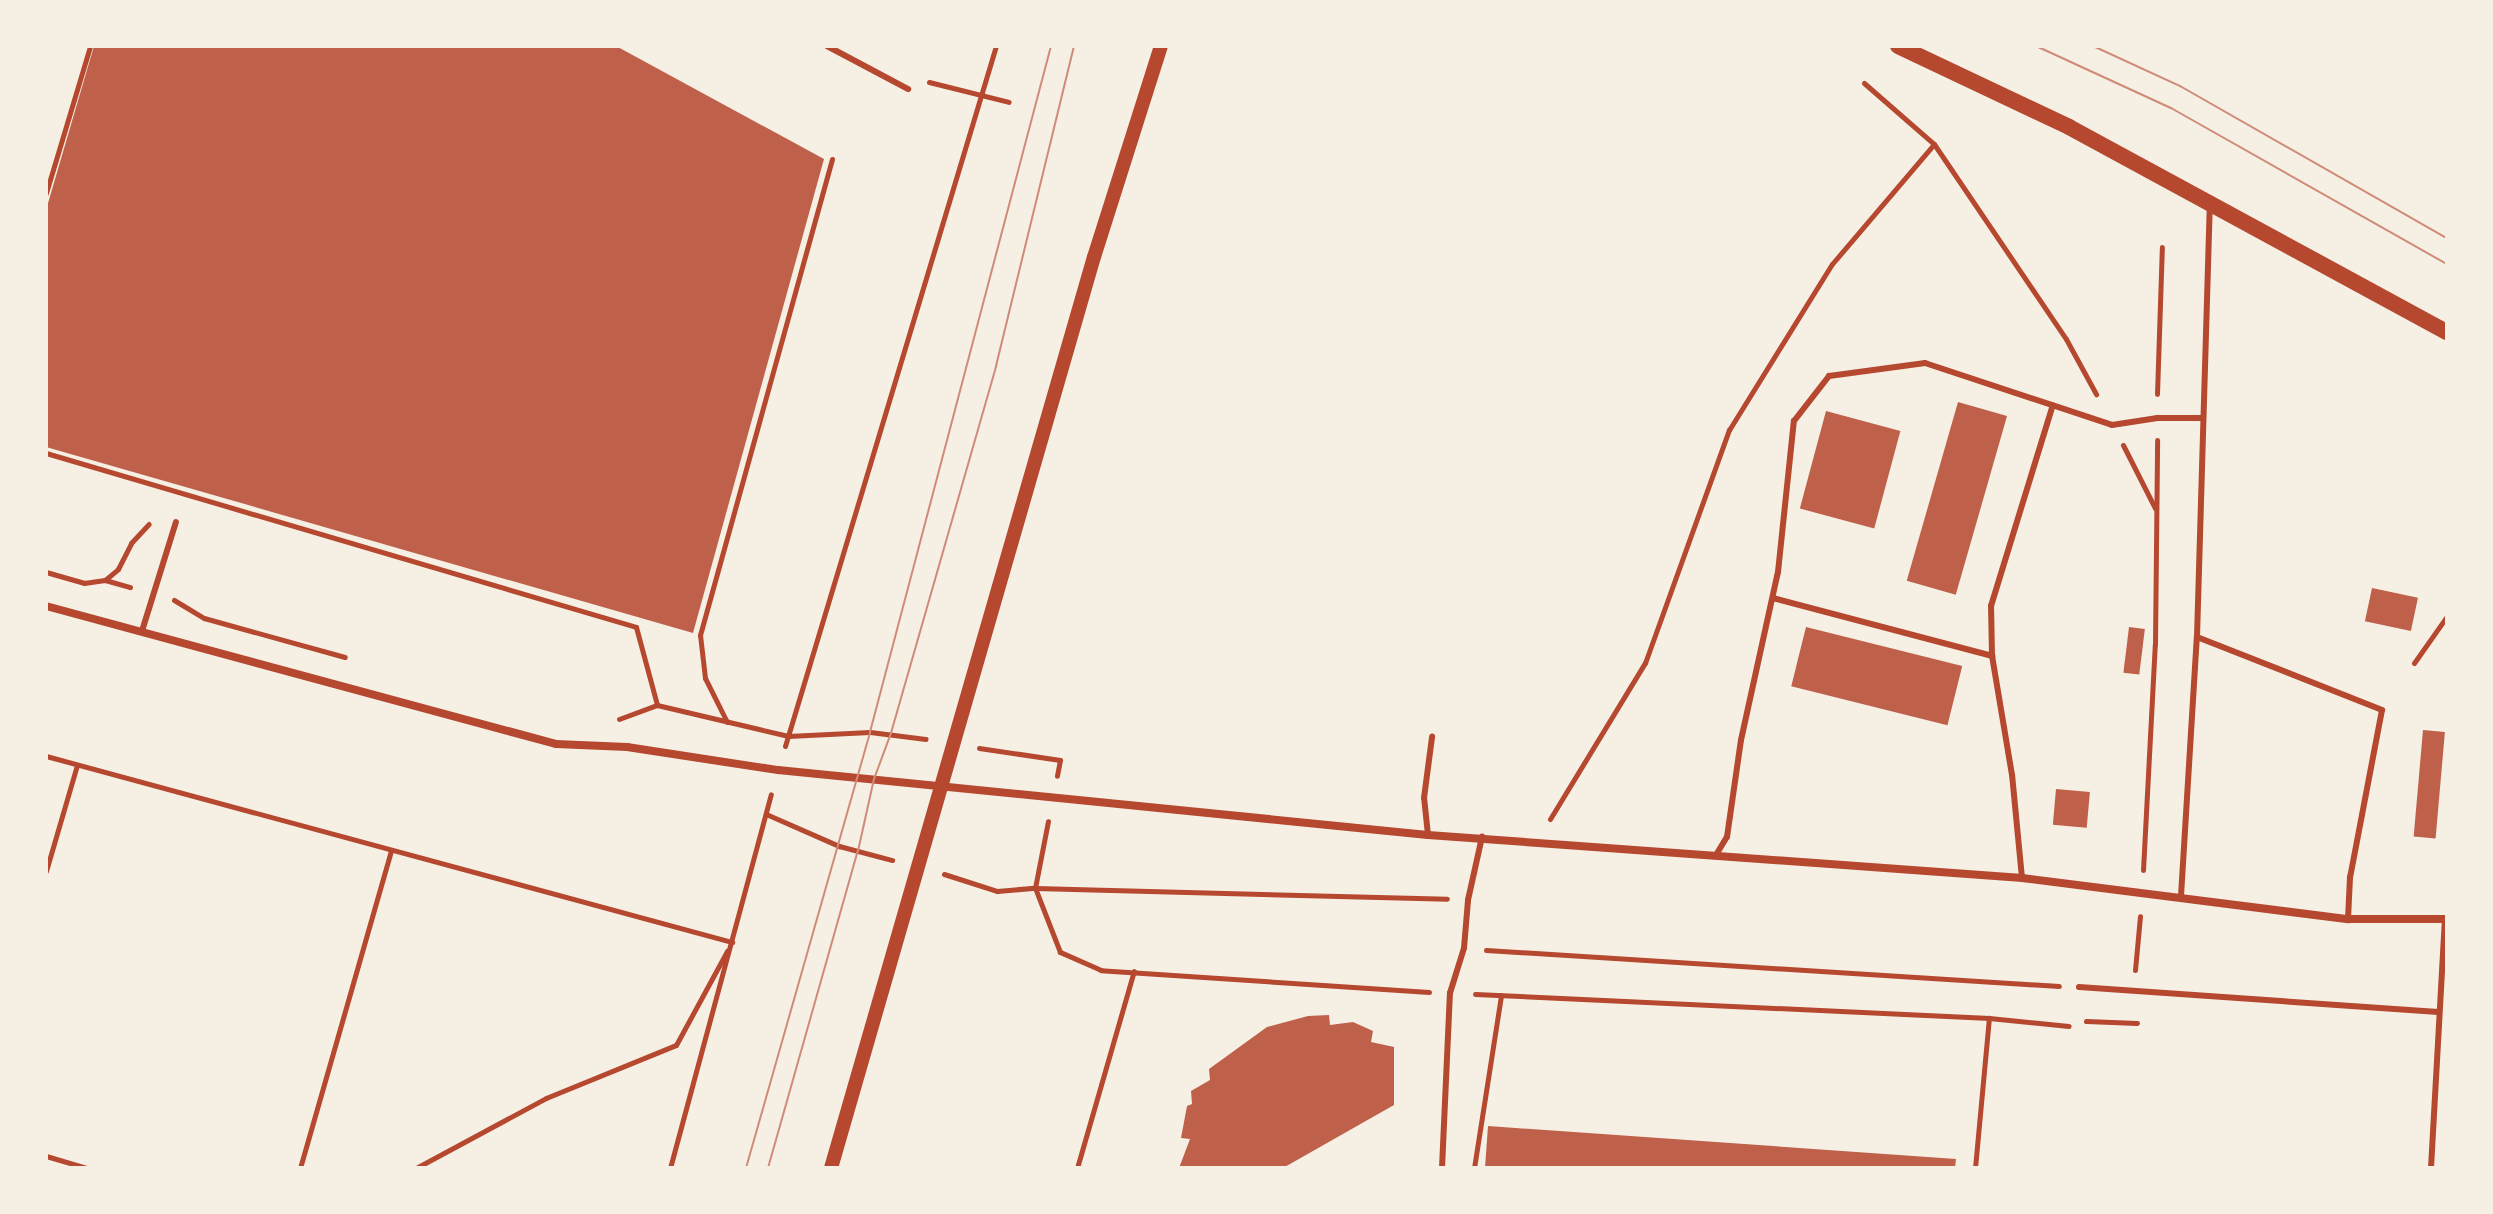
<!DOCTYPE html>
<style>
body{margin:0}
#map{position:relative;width:2493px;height:1214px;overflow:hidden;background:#f6efe4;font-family:Arial,sans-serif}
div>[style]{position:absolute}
.building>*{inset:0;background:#bf614a;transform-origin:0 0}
.path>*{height:5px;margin:-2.5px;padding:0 2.5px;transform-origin:2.5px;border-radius:2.5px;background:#b5482f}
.service>*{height:6px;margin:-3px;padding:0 3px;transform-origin:3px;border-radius:3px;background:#b5482f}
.minor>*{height:8px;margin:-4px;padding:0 4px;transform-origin:4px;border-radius:4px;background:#b5482f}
.tertiary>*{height:14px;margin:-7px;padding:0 7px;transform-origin:7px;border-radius:7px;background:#b5482f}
.secondary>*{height:16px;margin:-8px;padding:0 8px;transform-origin:8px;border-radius:8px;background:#b5482f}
.tram>*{height:2px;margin:-1px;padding:0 1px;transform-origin:1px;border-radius:1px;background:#cf8b77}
span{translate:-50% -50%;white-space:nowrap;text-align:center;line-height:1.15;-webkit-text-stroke:8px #f6efe4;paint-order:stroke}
.frame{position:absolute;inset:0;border:48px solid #f6efe4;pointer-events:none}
</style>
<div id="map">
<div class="building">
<div style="clip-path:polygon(94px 46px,616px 46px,824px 159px,693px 633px,46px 447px,46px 210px)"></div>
<div style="left:1958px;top:402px;width:51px;height:186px;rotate:16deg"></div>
<div style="left:1826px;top:411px;width:77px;height:101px;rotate:15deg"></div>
<div style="left:2372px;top:588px;width:47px;height:34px;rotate:12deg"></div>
<div style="left:1806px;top:627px;width:161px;height:61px;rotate:14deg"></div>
<div style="left:2129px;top:627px;width:16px;height:46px;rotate:7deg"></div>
<div style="left:2423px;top:730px;width:22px;height:107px;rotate:5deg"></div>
<div style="left:2056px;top:789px;width:34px;height:36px;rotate:5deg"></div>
<div style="clip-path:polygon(1329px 1015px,1330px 1025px,1353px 1022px,1373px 1031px,1371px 1042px,1394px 1047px,1394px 1105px,1283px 1168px,1179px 1168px,1190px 1139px,1181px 1138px,1187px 1106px,1192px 1104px,1191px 1091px,1210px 1080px,1209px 1069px,1267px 1027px,1308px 1016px)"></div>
<div style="clip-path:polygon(1488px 1126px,1956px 1159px,1955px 1168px,1485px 1168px)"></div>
</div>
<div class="path">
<div style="left:929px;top:82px;width:82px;rotate:14deg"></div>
<div style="left:1864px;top:83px;width:93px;rotate:41.1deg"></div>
<div style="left:1934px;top:144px;width:235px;rotate:55.9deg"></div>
<div style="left:2066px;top:339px;width:63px;rotate:61.4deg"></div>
<div style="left:46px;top:193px;width:153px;rotate:-73.3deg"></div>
<div style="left:2157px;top:394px;width:147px;rotate:-88.1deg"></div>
<div style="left:2123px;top:445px;width:71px;rotate:63.1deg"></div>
<div style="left:46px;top:453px;width:615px;rotate:16.43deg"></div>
<div style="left:636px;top:627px;width:81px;rotate:74.9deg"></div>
<div style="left:46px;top:572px;width:40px;rotate:16deg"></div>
<div style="left:84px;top:583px;width:21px;rotate:-8deg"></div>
<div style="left:105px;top:580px;width:26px;rotate:16deg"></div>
<div style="left:105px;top:580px;width:17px;rotate:-40deg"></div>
<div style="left:118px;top:569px;width:29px;rotate:-63deg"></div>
<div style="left:131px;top:543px;width:26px;rotate:-47deg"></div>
<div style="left:174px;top:600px;width:35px;rotate:31deg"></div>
<div style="left:204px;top:618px;width:146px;rotate:15.5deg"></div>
<div style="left:2414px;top:663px;width:57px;rotate:-54.9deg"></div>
<div style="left:619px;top:719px;width:40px;rotate:-20.2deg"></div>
<div style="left:657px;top:705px;width:135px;rotate:13.3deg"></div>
<div style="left:788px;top:736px;width:82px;rotate:-2.8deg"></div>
<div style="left:870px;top:732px;width:56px;rotate:7.1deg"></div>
<div style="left:727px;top:722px;width:49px;rotate:-116.6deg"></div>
<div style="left:705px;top:678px;width:43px;rotate:-96.6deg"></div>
<div style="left:700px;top:635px;width:494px;rotate:-74.5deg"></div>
<div style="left:785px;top:746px;width:731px;rotate:-73.23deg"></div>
<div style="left:979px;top:748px;width:82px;rotate:8.4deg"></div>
<div style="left:1060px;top:760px;width:16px;rotate:101deg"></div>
<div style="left:46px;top:756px;width:711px;rotate:15.17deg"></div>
<div style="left:766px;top:814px;width:80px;rotate:23.7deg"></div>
<div style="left:839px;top:846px;width:55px;rotate:14.8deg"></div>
<div style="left:1550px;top:819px;width:183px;rotate:-58.7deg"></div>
<div style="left:1645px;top:663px;width:248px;rotate:-70.2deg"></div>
<div style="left:1729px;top:430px;width:195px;rotate:-58.2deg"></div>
<div style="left:1832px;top:264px;width:157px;rotate:-49.6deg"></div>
<div style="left:2143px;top:870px;width:226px;rotate:-87deg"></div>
<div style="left:2155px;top:644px;width:204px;rotate:-89.4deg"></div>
<div style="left:46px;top:871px;width:110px;rotate:-73.7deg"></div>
<div style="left:944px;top:874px;width:56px;rotate:17.8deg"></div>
<div style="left:997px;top:891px;width:38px;rotate:-5deg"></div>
<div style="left:1035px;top:888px;width:68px;rotate:-79deg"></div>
<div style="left:1486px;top:950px;width:574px;rotate:3.6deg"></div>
<div style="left:2135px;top:970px;width:54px;rotate:-84.7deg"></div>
<div style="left:1429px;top:992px;width:329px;rotate:-176.2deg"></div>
<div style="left:1101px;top:970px;width:45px;rotate:-156.3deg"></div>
<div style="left:1060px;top:952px;width:69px;rotate:-111.3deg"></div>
<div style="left:1035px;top:888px;width:412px;rotate:1.5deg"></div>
<div style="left:1475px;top:994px;width:515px;rotate:2.67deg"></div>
<div style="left:1989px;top:1018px;width:80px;rotate:5.7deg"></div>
<div style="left:2086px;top:1021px;width:51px;rotate:2.2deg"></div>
<div style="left:46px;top:1156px;width:43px;rotate:16.3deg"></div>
<div style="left:300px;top:1168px;width:330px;rotate:-74deg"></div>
<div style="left:416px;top:1168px;width:148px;rotate:-28.3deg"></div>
<div style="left:546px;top:1098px;width:140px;rotate:-22.2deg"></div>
<div style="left:676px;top:1045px;width:107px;rotate:-61.5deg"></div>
<div style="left:670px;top:1168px;width:387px;rotate:-74.9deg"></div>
<div style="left:1077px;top:1168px;width:205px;rotate:-73.9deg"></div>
<div style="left:1474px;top:1168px;width:175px;rotate:-81.1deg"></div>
<div style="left:1975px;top:1168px;width:151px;rotate:-84.7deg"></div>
</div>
<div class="service">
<div style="left:827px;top:46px;width:92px;rotate:28deg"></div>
<div style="left:1773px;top:598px;width:227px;rotate:14.8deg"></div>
<div style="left:142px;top:631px;width:114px;rotate:-72.7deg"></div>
<div style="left:2197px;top:637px;width:199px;rotate:21.5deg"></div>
<div style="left:2382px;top:710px;width:170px;rotate:100.8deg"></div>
<div style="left:2350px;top:877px;width:42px;rotate:92.7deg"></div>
<div style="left:1428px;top:835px;width:37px;rotate:-96deg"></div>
<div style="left:1424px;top:798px;width:62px;rotate:-82.5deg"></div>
<div style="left:1716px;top:855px;width:21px;rotate:-59deg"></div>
<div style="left:1727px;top:837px;width:98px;rotate:-81.8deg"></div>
<div style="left:1741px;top:740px;width:172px;rotate:-77.6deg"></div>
<div style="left:1778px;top:572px;width:152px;rotate:-84deg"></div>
<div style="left:1794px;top:421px;width:57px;rotate:-52.1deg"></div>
<div style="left:1829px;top:376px;width:97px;rotate:-7.7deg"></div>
<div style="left:1925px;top:363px;width:197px;rotate:18.3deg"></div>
<div style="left:2112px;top:425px;width:46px;rotate:-8.8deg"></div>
<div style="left:2157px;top:418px;width:44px"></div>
<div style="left:2022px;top:878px;width:103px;rotate:-95.5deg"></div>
<div style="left:2012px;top:775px;width:121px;rotate:-99.5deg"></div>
<div style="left:1992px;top:656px;width:50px;rotate:-91.1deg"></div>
<div style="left:1991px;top:606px;width:210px;rotate:-72.9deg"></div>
<div style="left:2181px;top:896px;width:259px;rotate:-86.5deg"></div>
<div style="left:2197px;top:637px;width:432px;rotate:-88.3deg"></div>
<div style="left:2079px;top:987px;width:360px;rotate:4deg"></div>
<div style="left:1442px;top:1168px;width:175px;rotate:-87.4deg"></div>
<div style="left:1450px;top:993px;width:47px;rotate:-72.7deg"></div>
<div style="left:1464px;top:948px;width:48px;rotate:-85.2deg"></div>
<div style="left:1468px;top:900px;width:65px;rotate:-77.5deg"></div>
<div style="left:2431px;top:1168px;width:250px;rotate:-86.8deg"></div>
</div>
<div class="minor">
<div style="left:46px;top:606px;width:528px;rotate:15.14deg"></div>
<div style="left:556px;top:744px;width:71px;rotate:2.4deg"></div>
<div style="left:627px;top:747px;width:153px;rotate:8.7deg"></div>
<div style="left:778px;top:770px;width:653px;rotate:5.71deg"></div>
<div style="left:1428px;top:835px;width:596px;rotate:4.14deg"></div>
<div style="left:2022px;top:878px;width:329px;rotate:7.2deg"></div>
<div style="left:2348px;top:919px;width:99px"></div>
</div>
<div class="tertiary">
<div style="left:831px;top:1168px;width:948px;rotate:-73.9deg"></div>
<div style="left:1094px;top:257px;width:221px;rotate:-72.4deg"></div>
</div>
<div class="secondary">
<div style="left:1898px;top:46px;width:189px;rotate:25.3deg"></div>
<div style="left:2069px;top:127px;width:430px;rotate:28.5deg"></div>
</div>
<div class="tram">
<div style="left:2036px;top:46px;width:149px;rotate:24.7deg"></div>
<div style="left:2171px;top:108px;width:317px;rotate:29.5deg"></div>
<div style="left:2093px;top:46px;width:96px;rotate:24.7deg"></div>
<div style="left:2180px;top:86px;width:307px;rotate:29.7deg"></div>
<div style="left:746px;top:1168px;width:453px;rotate:-74.1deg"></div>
<div style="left:870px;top:732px;width:709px;rotate:-75.22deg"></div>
<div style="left:768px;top:1168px;width:330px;rotate:-74.2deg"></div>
<div style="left:858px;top:851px;width:74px;rotate:-77.5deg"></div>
<div style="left:874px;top:779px;width:49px;rotate:-69.7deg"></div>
<div style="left:891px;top:733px;width:382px;rotate:-74deg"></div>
<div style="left:996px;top:366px;width:329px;rotate:-76.3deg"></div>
</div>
<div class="frame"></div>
</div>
